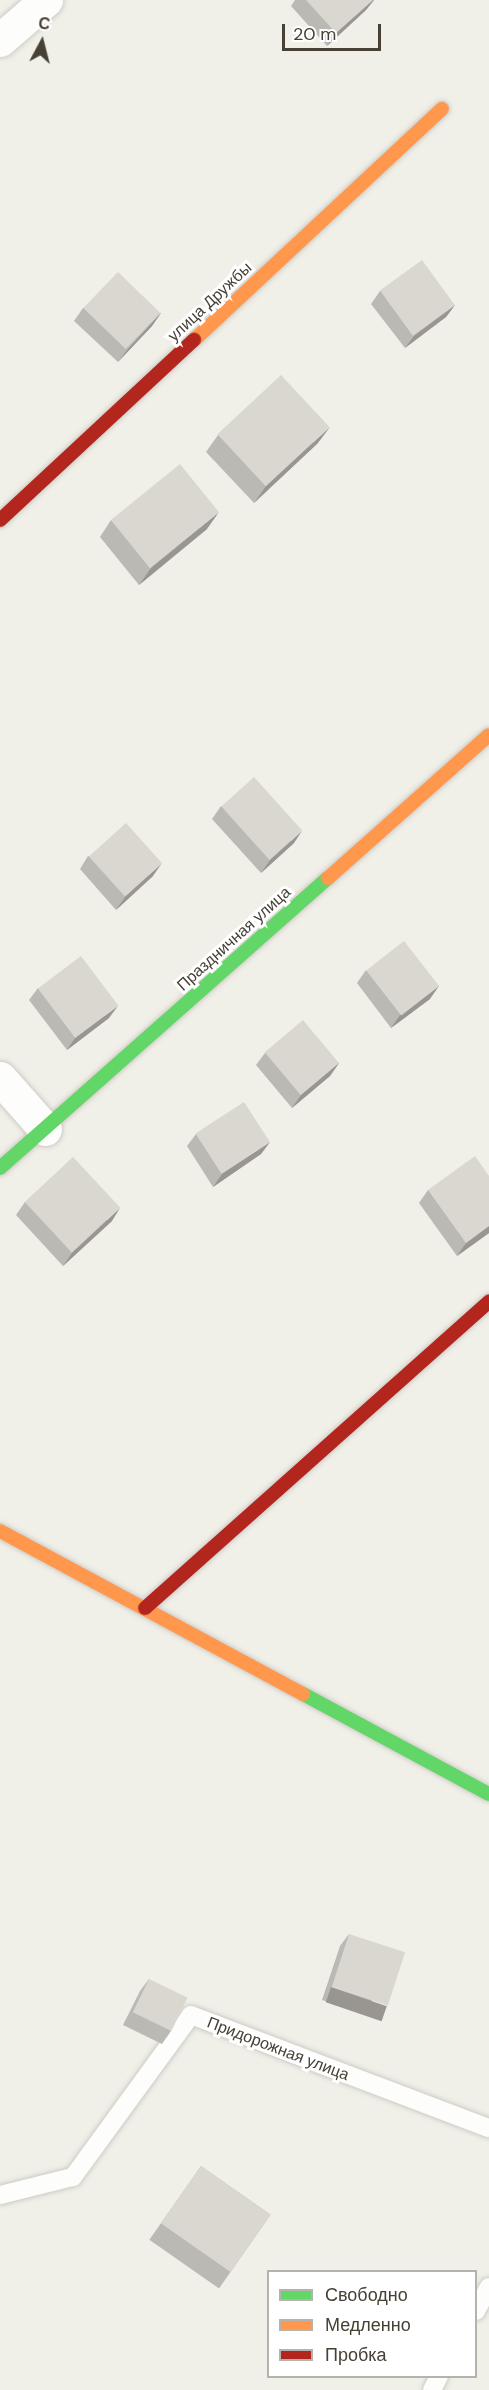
<!DOCTYPE html>
<meta charset="utf-8">
<style>
body{margin:0}
#map{position:relative;width:489px;height:2390px;overflow:hidden;background:#f0efe8;font-family:"DM Sans",sans-serif}
div>[style]{position:absolute}
.roads{filter:drop-shadow(0 0 2px #ceccc6) drop-shadow(0 0 2px #ceccc6)}
.lane>*{height:18px;margin:-9px;padding:0 9px;transform-origin:9px;border-radius:9px;background:#fdfdfc}
.street>*{height:33px;margin:-16.5px;padding:0 16.5px;transform-origin:16.5px;border-radius:16.5px;background:#fdfdfc}
.fast>*{height:14px;margin:-7px;padding:0 7px;transform-origin:7px;border-radius:7px;background:#63d668}
.slow>*{height:14px;margin:-7px;padding:0 7px;transform-origin:7px;border-radius:7px;background:#ff974d}
.jam>*{height:14px;margin:-7px;padding:0 7px;transform-origin:7px;border-radius:7px;background:#b3261e}
.wall>*{inset:0;background:#bbb9b4;transform-origin:0 0}
.shaded-wall>*{inset:0;background:#999692;transform-origin:0 0}
.building>*{inset:0;background:#dad7d1;transform-origin:0 0}
span{translate:-50% -50%;white-space:nowrap;text-align:center;line-height:1.15;-webkit-text-stroke:6px #fff;paint-order:stroke}
.street-label{font-size:16px;color:#464035}
.legend{position:absolute;left:267px;top:2270px;width:210px;height:108px;box-sizing:border-box;background:#fff;border:2px solid #b5b3ae;margin:0;padding:8px 10px;list-style:none;font-size:18px;color:#464035}
.legend li{display:flex;align-items:center;gap:12px;height:30px}
.legend b{width:30px;border:2px solid #b5b3ae}
.north{position:absolute;left:12px;top:12px;width:60px;height:60px;-webkit-text-stroke:4px #fff;paint-order:stroke;rotate:7deg;font-size:16px;font-weight:700;line-height:24px;text-align:center;color:#464035}
.north::after{content:'';display:block;margin:auto;width:21px;height:27px;background:#464035;clip-path:polygon(50% 0,100% 100%,50% 72%,0 100%)}
.scale{position:absolute;left:282px;top:24px;width:99px;height:27px;box-sizing:border-box;border:3px solid #464035;border-top:0;padding-left:8px;font-size:18px;line-height:21px;white-space:nowrap;color:#464035;-webkit-text-stroke:4px #fff;paint-order:stroke}
</style>
<div id="map">
<div class="roads">
<div class="lane">
<div style="left:0;top:2195px;width:75px;rotate:-13.9deg"></div>
<div style="left:73px;top:2177px;width:200px;rotate:-53.9deg"></div>
<div style="left:191px;top:2015px;width:319px;rotate:20.8deg"></div>
<div style="left:476px;top:2311px;width:27px;rotate:-62deg"></div>
<div style="left:432px;top:2390px;width:16px;rotate:-63deg"></div>
</div>
<div class="street">
<div style="left:0;top:40px;width:61px;rotate:-41deg"></div>
<div style="left:0;top:1078px;width:68px;rotate:48.6deg"></div>
</div>
<div class="fast">
<div style="left:0;top:1168px;width:438px;rotate:-41.5deg"></div>
<div style="left:303px;top:1694px;width:211px;rotate:28.3deg"></div>
</div>
<div class="slow">
<div style="left:194px;top:340px;width:339px;rotate:-43deg"></div>
<div style="left:328px;top:878px;width:215px;rotate:-41.6deg"></div>
<div style="left:0;top:1531px;width:344px;rotate:28.3deg"></div>
</div>
<div class="jam">
<div style="left:0;top:520px;width:265px;rotate:-42.9deg"></div>
<div style="left:145px;top:1608px;width:461px;rotate:-41.7deg"></div>
</div>
</div>
<div class="wall">
<div style="clip-path:polygon(295px 0,374px 0,366px 10px,327px 46px,291px 6px)"></div>
<div style="clip-path:polygon(380px 291px,455px 305px,446px 317px,405px 348px,371px 304px)"></div>
<div style="clip-path:polygon(83px 308px,161px 313px,152px 326px,118px 362px,74px 321px)"></div>
<div style="clip-path:polygon(218px 435px,318px 443px,254px 503px,206px 452px)"></div>
<div style="clip-path:polygon(111px 520px,207px 529px,139px 585px,100px 537px)"></div>
<div style="clip-path:polygon(221px 806px,294px 843px,261px 873px,212px 819px)"></div>
<div style="clip-path:polygon(88px 856px,153px 876px,116px 910px,80px 869px)"></div>
<div style="clip-path:polygon(366px 970px,430px 999px,391px 1028px,357px 983px)"></div>
<div style="clip-path:polygon(38px 988px,109px 1018px,67px 1050px,29px 1000px)"></div>
<div style="clip-path:polygon(265px 1053px,339px 1063px,330px 1076px,292px 1108px,256px 1065px)"></div>
<div style="clip-path:polygon(196px 1134px,270px 1142px,261px 1154px,213px 1187px,187px 1146px)"></div>
<div style="clip-path:polygon(489px 1176px,489px 1233px,457px 1256px,419px 1203px,428px 1190px)"></div>
<div style="clip-path:polygon(25px 1202px,112px 1221px,63px 1266px,16px 1215px)"></div>
<div style="clip-path:polygon(349px 1934px,378px 2019px,322px 2000px,340px 1946px)"></div>
<div style="clip-path:polygon(149px 1979px,171px 2031px,162px 2044px,123px 2025px,140px 1991px)"></div>
<div style="left:201px;top:2166px;width:85px;height:90px;rotate:35deg"></div>
</div>
<div class="shaded-wall">
<div style="clip-path:polygon(373px 0,374px 0,366px 10px,327px 46px,336px 33px)"></div>
<div style="clip-path:polygon(455px 305px,446px 317px,405px 348px,414px 336px)"></div>
<div style="clip-path:polygon(161px 313px,152px 326px,118px 362px,127px 350px)"></div>
<div style="clip-path:polygon(330px 427px,318px 443px,254px 503px,266px 486px)"></div>
<div style="clip-path:polygon(219px 512px,207px 529px,139px 585px,151px 568px)"></div>
<div style="clip-path:polygon(302px 831px,294px 843px,261px 873px,270px 860px)"></div>
<div style="clip-path:polygon(162px 863px,153px 876px,116px 910px,125px 897px)"></div>
<div style="clip-path:polygon(439px 986px,430px 999px,391px 1028px,400px 1015px)"></div>
<div style="clip-path:polygon(118px 1006px,109px 1018px,67px 1050px,75px 1038px)"></div>
<div style="clip-path:polygon(339px 1063px,330px 1076px,292px 1108px,301px 1095px)"></div>
<div style="clip-path:polygon(270px 1142px,261px 1154px,213px 1187px,222px 1174px)"></div>
<div style="clip-path:polygon(120px 1208px,112px 1221px,63px 1266px,72px 1253px)"></div>
<div style="clip-path:polygon(489px 1226px,489px 1233px,457px 1256px,466px 1243px)"></div>
<div style="left:331px;top:1987px;width:59px;height:16px;rotate:19deg"></div>
</div>
<div class="building">
<div style="clip-path:polygon(306px 0,373px 0,336px 33px)"></div>
<div style="left:422px;top:260px;width:56px;height:52px;rotate:54deg"></div>
<div style="left:118px;top:272px;width:59px;height:50px;rotate:44deg"></div>
<div style="left:281px;top:375px;width:71px;height:87px;rotate:47deg"></div>
<div style="left:180px;top:464px;width:62px;height:89px;rotate:51deg"></div>
<div style="left:254px;top:777px;width:72px;height:44px;rotate:48deg"></div>
<div style="left:126px;top:823px;width:54px;height:50px;rotate:48deg"></div>
<div style="left:404px;top:941px;width:57px;height:48px;rotate:52deg"></div>
<div style="left:81px;top:956px;width:62px;height:54px;rotate:53deg"></div>
<div style="left:303px;top:1020px;width:56px;height:50px;rotate:50deg"></div>
<div style="left:244px;top:1102px;width:48px;height:58px;rotate:57deg"></div>
<div style="clip-path:polygon(475px 1156px,489px 1176px,489px 1226px,466px 1243px,428px 1190px)"></div>
<div style="left:73px;top:1157px;width:69px;height:66px;rotate:47deg"></div>
<div style="left:349px;top:1934px;width:59px;height:56px;rotate:18deg"></div>
<div style="left:149px;top:1979px;width:43px;height:37px;rotate:26deg"></div>
<div style="left:201px;top:2166px;width:85px;height:70px;rotate:35deg"></div>
</div>
<div class="street-label">
<span style="left:210px;top:302px;rotate:-43deg">улица Дружбы</span>
<span style="left:234px;top:939px;rotate:-42deg">Праздничная улица</span>
<span style="left:278px;top:2049px;rotate:21deg">Придорожная улица</span>
</div>
<ul class="legend">
<li><b style="height:8px;background:#63d668"></b>Свободно</li>
<li><b style="height:8px;background:#ff974d"></b>Медленно</li>
<li><b style="height:8px;background:#b3261e"></b>Пробка</li>
</ul>
<div class="north">С</div>
<div class="scale">20 m</div>
</div>
